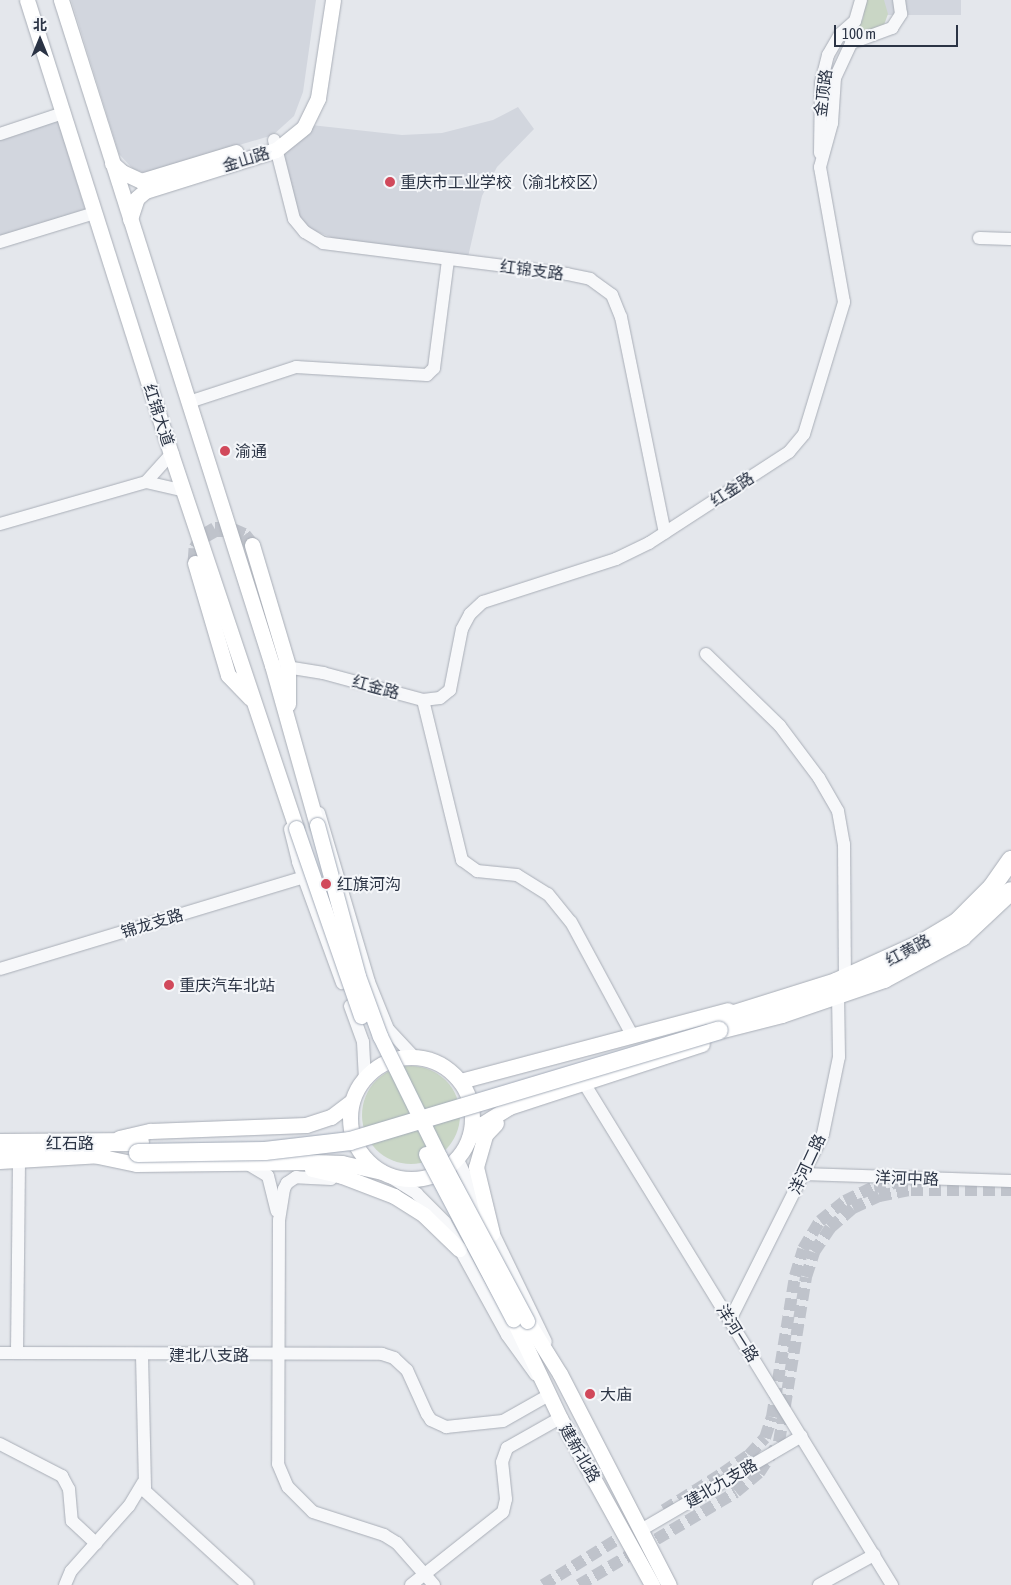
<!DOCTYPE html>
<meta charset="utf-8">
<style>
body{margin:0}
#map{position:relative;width:1011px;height:1585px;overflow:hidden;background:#e4e7ec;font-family:"Asap Condensed","Noto Sans SC",sans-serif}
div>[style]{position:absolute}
.built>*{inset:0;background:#d2d6de;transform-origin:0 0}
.green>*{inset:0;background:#c9d6c5}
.round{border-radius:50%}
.minor-tunnel>*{height:12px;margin-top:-6px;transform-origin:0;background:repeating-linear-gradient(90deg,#bfc3cb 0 12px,transparent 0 18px)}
.major-tunnel>*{height:15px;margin-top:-7.5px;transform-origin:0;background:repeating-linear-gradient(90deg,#bfc3cb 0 15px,transparent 0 23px)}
.roads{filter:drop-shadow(0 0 1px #a9aeb7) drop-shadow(0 0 1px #a9aeb7)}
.minor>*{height:12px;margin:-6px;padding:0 6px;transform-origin:6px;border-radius:6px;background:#f7f8fa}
.major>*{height:15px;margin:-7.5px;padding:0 7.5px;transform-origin:7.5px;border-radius:7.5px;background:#fff}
.major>.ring{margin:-7.5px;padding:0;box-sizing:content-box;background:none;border:15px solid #fff;border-radius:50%}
.highway>*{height:18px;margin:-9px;padding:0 9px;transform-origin:9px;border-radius:9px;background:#fff}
.bridges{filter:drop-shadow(0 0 1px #a3abb8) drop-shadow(0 0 1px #a3abb8)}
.major-bridge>*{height:15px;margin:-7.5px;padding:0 7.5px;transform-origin:7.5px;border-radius:7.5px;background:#fff}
.highway-bridge>*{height:18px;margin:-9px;padding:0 9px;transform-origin:9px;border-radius:9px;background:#fff}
.dots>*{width:14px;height:14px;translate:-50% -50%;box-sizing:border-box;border:2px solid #f4f6f9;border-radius:50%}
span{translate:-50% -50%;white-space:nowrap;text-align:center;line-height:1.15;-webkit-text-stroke:4px #f4f6f9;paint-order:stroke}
.street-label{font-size:16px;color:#2b3445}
.poi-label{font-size:16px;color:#2b3445}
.left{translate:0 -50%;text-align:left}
.north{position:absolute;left:15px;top:15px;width:50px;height:50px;-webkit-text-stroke:4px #f4f6f9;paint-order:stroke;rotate:0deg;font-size:14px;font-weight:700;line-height:20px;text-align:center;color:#2b3445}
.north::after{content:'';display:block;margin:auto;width:18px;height:22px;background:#2b3445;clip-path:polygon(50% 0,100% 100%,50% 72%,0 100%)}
.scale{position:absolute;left:834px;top:25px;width:124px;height:22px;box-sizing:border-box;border:2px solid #2b3445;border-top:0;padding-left:6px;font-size:15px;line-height:18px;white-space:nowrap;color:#2b3445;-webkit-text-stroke:4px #f4f6f9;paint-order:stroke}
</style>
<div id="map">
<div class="built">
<div style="clip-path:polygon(71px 0,316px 0,303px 92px,294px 116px,273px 135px,145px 173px,133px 169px,119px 154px)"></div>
<div style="left:884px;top:0;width:77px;height:15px"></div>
<div style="clip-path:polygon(518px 107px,534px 129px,497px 167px,482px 196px,468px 257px,341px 241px,307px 228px,298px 214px,282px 155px,311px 125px,402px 135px,442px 133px,493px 120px)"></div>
<div style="clip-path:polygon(53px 121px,58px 121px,85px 209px,0 239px,0 138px)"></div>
</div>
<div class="green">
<div style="clip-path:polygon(865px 0,884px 0,888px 14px,884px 25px,848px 39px,845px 35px,863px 19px)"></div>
<div class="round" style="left:362px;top:1066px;width:98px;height:98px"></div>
</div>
<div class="minor-tunnel">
<div style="left:664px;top:1510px;width:70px;rotate:-32.1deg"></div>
<div style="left:723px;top:1473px;width:32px;rotate:-35deg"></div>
<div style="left:749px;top:1455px;width:23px;rotate:-47deg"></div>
<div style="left:765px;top:1438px;width:22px;rotate:-72deg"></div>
<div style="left:772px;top:1417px;width:143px;rotate:-80.7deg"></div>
<div style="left:795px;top:1276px;width:28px;rotate:-73deg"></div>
<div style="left:803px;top:1249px;width:33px;rotate:-59deg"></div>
<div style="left:820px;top:1221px;width:32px;rotate:-39deg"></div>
<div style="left:845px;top:1201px;width:32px;rotate:-26deg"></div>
<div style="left:874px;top:1187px;width:36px;rotate:-11deg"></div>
<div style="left:543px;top:1585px;width:122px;rotate:-31.6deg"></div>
<div style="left:579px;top:1585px;width:182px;rotate:-30.6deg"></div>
<div style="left:736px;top:1492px;width:30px;rotate:-40deg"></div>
<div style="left:759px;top:1473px;width:37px;rotate:-57deg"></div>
<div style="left:779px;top:1442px;width:167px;rotate:-80.7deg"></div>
<div style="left:806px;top:1277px;width:26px;rotate:-72deg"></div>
<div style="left:814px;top:1252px;width:29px;rotate:-56deg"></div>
<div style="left:830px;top:1228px;width:30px;rotate:-41deg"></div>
<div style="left:853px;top:1208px;width:29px;rotate:-25deg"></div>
<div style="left:879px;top:1196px;width:33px;rotate:-11deg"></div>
<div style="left:911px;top:1190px;width:100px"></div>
</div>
<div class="major-tunnel">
<div style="left:195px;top:563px;width:15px;rotate:-86deg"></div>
<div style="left:196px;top:548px;width:14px;rotate:-60deg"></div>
<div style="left:203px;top:536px;width:14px;rotate:-30deg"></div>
<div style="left:215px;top:529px;width:15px"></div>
<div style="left:230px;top:529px;width:15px;rotate:23deg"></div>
<div style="left:244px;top:535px;width:13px;rotate:51deg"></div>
</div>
<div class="roads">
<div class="minor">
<div style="left:0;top:134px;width:66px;rotate:-18.4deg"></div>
<div style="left:274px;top:140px;width:81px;rotate:75.8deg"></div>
<div style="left:294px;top:219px;width:17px;rotate:50deg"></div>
<div style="left:305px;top:232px;width:21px;rotate:31deg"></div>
<div style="left:323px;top:243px;width:246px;rotate:7.2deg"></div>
<div style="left:567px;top:274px;width:24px;rotate:12deg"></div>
<div style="left:590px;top:279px;width:27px;rotate:36deg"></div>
<div style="left:612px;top:295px;width:24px;rotate:68deg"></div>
<div style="left:621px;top:317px;width:220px;rotate:78.5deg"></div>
<div style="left:820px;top:153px;width:70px;rotate:-89.2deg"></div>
<div style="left:821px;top:83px;width:29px;rotate:-76deg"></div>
<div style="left:828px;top:55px;width:24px;rotate:-60deg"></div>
<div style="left:840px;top:34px;width:20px;rotate:-41deg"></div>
<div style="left:855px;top:21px;width:22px;rotate:-74deg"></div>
<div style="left:979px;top:238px;width:32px;rotate:2deg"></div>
<div style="left:0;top:242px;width:99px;rotate:-17deg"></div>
<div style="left:189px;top:402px;width:113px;rotate:-18.1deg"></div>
<div style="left:296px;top:367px;width:131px;rotate:3.5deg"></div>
<div style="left:427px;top:375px;width:10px;rotate:-45deg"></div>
<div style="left:434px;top:368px;width:109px;rotate:-82.6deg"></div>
<div style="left:146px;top:482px;width:39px;rotate:13deg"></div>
<div style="left:0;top:524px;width:152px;rotate:-16deg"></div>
<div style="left:146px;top:482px;width:38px;rotate:-48deg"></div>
<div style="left:706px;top:654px;width:103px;rotate:44.2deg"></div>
<div style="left:780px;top:726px;width:65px;rotate:53.1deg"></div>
<div style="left:819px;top:778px;width:38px;rotate:60deg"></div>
<div style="left:838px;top:811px;width:34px;rotate:80deg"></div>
<div style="left:844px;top:844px;width:134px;rotate:89.6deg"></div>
<div style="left:280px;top:666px;width:44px;rotate:9.2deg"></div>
<div style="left:323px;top:673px;width:104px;rotate:15.1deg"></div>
<div style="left:423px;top:700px;width:17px;rotate:-7deg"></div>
<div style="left:440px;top:698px;width:13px;rotate:-39deg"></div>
<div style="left:450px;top:690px;width:62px;rotate:-78.9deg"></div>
<div style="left:462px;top:629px;width:17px;rotate:-62deg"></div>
<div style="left:470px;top:614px;width:18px;rotate:-43deg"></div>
<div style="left:483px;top:602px;width:140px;rotate:-17.9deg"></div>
<div style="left:616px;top:559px;width:37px;rotate:-26deg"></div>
<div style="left:649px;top:543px;width:167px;rotate:-33deg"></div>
<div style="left:789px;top:452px;width:23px;rotate:-50deg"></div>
<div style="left:804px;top:434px;width:138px;rotate:-73.1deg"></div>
<div style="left:844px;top:302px;width:137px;rotate:-100.1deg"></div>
<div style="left:820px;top:167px;width:46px;rotate:-74.7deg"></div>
<div style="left:832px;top:123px;width:45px;rotate:-86.2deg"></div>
<div style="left:835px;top:78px;width:38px;rotate:-65deg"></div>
<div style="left:851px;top:43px;width:44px;rotate:-20.1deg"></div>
<div style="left:892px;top:28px;width:17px;rotate:-57deg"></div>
<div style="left:901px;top:14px;width:14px;rotate:-98deg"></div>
<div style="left:423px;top:700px;width:165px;rotate:76.3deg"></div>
<div style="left:462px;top:860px;width:19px;rotate:36deg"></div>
<div style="left:477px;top:871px;width:40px;rotate:5.7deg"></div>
<div style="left:517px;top:875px;width:36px;rotate:32deg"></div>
<div style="left:548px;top:894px;width:36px;rotate:51deg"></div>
<div style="left:571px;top:922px;width:128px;rotate:61.6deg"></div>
<div style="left:319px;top:813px;width:176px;rotate:73.5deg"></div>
<div style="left:369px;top:982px;width:51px;rotate:68deg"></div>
<div style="left:388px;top:1029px;width:40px;rotate:47deg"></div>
<div style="left:290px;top:829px;width:34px;rotate:76deg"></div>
<div style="left:298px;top:862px;width:129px;rotate:70deg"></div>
<div style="left:0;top:969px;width:318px;rotate:-16.8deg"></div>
<div style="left:350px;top:1006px;width:38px;rotate:70deg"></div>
<div style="left:363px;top:1042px;width:35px;rotate:87deg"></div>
<div style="left:584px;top:1083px;width:589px;rotate:58.47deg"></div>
<div style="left:457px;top:1158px;width:204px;rotate:64.2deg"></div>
<div style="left:248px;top:1164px;width:23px;rotate:31deg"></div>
<div style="left:268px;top:1176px;width:36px;rotate:76deg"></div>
<div style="left:384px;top:1173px;width:39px;rotate:32deg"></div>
<div style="left:417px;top:1194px;width:40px;rotate:45deg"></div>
<div style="left:445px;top:1222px;width:129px;rotate:61.2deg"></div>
<div style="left:507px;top:1335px;width:49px;rotate:54.1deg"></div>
<div style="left:803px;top:1174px;width:208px;rotate:1.9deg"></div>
<div style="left:331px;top:1179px;width:35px;rotate:-177deg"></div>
<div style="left:296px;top:1177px;width:11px;rotate:146deg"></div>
<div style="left:287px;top:1183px;width:7px;rotate:117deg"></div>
<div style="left:284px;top:1189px;width:31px;rotate:99deg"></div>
<div style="left:279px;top:1220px;width:244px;rotate:90.2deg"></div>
<div style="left:278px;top:1464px;width:25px;rotate:67deg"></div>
<div style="left:288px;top:1487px;width:35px;rotate:45deg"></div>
<div style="left:313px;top:1512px;width:75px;rotate:17.9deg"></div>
<div style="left:384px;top:1535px;width:15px;rotate:32deg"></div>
<div style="left:397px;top:1543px;width:56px;rotate:48.6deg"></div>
<div style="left:730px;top:1320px;width:208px;rotate:-63.4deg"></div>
<div style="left:823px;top:1134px;width:79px;rotate:-78.3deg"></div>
<div style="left:839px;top:1057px;width:62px;rotate:-90.9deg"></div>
<div style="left:0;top:1353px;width:382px;rotate:0.1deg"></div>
<div style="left:382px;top:1354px;width:13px;rotate:18deg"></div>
<div style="left:394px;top:1358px;width:18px;rotate:43deg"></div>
<div style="left:407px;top:1370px;width:48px;rotate:65.6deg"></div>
<div style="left:427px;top:1414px;width:7px;rotate:56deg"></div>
<div style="left:431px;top:1420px;width:17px;rotate:25deg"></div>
<div style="left:446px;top:1427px;width:57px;rotate:-6deg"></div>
<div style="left:503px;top:1421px;width:53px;rotate:-29.5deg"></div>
<div style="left:17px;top:1353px;width:194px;rotate:-89.4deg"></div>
<div style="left:142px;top:1355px;width:136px;rotate:88.7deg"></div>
<div style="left:145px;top:1491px;width:139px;rotate:42.4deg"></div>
<div style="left:0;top:1444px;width:70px;rotate:27.3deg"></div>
<div style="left:62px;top:1476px;width:15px;rotate:62deg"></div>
<div style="left:69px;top:1489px;width:32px;rotate:85deg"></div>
<div style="left:72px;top:1521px;width:33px;rotate:43deg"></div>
<div style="left:641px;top:1530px;width:186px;rotate:-30.3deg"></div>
<div style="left:65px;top:1585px;width:15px;rotate:-67deg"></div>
<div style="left:71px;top:1571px;width:87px;rotate:-48.3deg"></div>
<div style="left:129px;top:1506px;width:27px;rotate:-59deg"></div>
<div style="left:411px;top:1585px;width:117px;rotate:-38.4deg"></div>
<div style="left:503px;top:1512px;width:13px;rotate:-77deg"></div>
<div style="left:506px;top:1499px;width:37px;rotate:-96deg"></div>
<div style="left:502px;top:1462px;width:15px;rotate:-70deg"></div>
<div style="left:507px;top:1448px;width:61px;rotate:-29.5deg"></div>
<div style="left:819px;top:1585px;width:63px;rotate:-28.6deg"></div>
</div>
<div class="major">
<div style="left:27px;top:0;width:476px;rotate:72.4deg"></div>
<div style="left:171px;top:454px;width:394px;rotate:71.5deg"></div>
<div style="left:61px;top:0;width:698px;rotate:72.4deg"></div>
<div style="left:272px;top:665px;width:166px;rotate:74.3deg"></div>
<div style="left:112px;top:163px;width:13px;rotate:42deg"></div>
<div style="left:122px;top:172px;width:21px;rotate:25deg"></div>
<div style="left:141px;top:181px;width:99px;rotate:-17deg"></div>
<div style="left:130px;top:219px;width:22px;rotate:-72deg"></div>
<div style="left:137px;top:198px;width:11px;rotate:-41deg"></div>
<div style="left:145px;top:191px;width:137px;rotate:-17.4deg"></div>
<div style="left:276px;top:150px;width:36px;rotate:-39deg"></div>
<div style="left:304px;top:127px;width:32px;rotate:-64deg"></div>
<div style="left:318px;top:98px;width:99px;rotate:-81.3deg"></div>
<div style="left:252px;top:545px;width:126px;rotate:73.4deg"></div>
<div style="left:288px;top:666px;width:38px;rotate:90deg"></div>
<div style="left:195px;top:563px;width:117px;rotate:73.6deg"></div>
<div style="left:228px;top:675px;width:32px;rotate:46deg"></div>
<div class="ring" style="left:350px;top:1057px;width:107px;height:107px"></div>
<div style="left:460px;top:1081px;width:277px;rotate:-14.8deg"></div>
<div style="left:119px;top:1138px;width:32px;rotate:-13deg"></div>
<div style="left:150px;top:1131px;width:156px;rotate:-2.2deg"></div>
<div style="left:306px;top:1125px;width:26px;rotate:-18deg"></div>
<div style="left:331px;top:1117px;width:26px;rotate:-37deg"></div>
<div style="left:469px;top:1138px;width:19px;rotate:-47deg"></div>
<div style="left:482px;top:1124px;width:32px;rotate:-32deg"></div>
<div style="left:509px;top:1107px;width:203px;rotate:-18.1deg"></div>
<div style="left:93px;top:1155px;width:44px;rotate:11.8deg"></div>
<div style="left:136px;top:1164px;width:180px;rotate:-0.6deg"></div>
<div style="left:316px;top:1162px;width:26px;rotate:2deg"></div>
<div style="left:342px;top:1163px;width:41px;rotate:12.7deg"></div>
<div style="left:312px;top:1169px;width:31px;rotate:13deg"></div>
<div style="left:342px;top:1176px;width:56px;rotate:21deg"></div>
<div style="left:394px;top:1196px;width:36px;rotate:32deg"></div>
<div style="left:424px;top:1215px;width:49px;rotate:44.2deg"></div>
<div style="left:492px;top:1233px;width:68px;rotate:-103.6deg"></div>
<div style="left:476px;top:1167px;width:33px;rotate:-74deg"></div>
<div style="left:485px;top:1135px;width:16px;rotate:-47deg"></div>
<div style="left:513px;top:1319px;width:110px;rotate:64.6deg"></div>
<div style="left:560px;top:1418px;width:191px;rotate:61.1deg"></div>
<div style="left:527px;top:1321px;width:62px;rotate:58.1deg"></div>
<div style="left:560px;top:1374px;width:237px;rotate:62.7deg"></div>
</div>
<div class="highway">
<div style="left:715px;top:1020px;width:127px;rotate:-17.4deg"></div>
<div style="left:836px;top:982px;width:94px;rotate:-24.4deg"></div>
<div style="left:922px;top:943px;width:41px;rotate:-31deg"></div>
<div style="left:957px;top:922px;width:49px;rotate:-45deg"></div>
<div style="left:992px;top:887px;width:33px;rotate:-55deg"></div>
<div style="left:723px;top:1029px;width:61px;rotate:-14.3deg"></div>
<div style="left:782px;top:1014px;width:108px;rotate:-18.9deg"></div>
<div style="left:884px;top:979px;width:89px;rotate:-28.3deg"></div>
<div style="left:962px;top:937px;width:67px;rotate:-43.2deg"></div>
<div style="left:0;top:1143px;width:140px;rotate:-0.4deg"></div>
<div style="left:0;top:1160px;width:102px;rotate:-3.4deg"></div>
</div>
</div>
<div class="bridges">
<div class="major-bridge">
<div style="left:317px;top:825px;width:156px;rotate:74.8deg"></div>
<div style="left:358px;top:976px;width:64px;rotate:69.9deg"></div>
<div style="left:380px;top:1036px;width:134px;rotate:63.8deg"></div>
<div style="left:439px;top:1156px;width:187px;rotate:61.9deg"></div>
<div style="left:296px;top:828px;width:199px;rotate:70.9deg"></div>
<div style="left:426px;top:1154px;width:187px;rotate:62.2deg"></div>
</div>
<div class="highway-bridge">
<div style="left:138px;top:1153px;width:127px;rotate:-0.9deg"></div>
<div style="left:265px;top:1151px;width:86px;rotate:-6.7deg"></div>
<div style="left:350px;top:1141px;width:385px;rotate:-16.7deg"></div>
</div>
</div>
<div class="dots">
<div style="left:390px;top:182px;background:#d1495b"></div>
<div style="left:225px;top:451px;background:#d1495b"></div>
<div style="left:326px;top:884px;background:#d1495b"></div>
<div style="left:169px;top:985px;background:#d1495b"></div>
<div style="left:590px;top:1394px;background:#d1495b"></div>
</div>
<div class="street-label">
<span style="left:823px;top:93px;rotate:-83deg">金顶路</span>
<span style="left:246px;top:159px;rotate:-17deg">金山路</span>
<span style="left:532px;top:270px;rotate:7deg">红锦支路</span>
<span style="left:159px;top:415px;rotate:72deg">红锦大道</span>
<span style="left:732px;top:489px;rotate:-33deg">红金路</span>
<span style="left:376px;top:687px;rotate:15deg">红金路</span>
<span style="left:152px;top:923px;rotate:-17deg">锦龙支路</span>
<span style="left:908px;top:950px;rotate:-28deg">红黄路</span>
<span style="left:70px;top:1143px">红石路</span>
<span style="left:807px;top:1164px;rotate:-65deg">洋河二路</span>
<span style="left:907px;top:1178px;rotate:2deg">洋河中路</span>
<span style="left:738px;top:1333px;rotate:58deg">洋河一路</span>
<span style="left:209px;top:1355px">建北八支路</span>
<span style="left:580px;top:1453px;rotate:60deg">建新北路</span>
<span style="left:721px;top:1483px;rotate:-30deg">建北九支路</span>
</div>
<div class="poi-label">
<span class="left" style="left:400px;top:182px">重庆市工业学校（渝北校区）</span>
<span class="left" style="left:235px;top:451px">渝通</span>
<span class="left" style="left:337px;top:884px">红旗河沟</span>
<span class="left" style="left:179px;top:985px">重庆汽车北站</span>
<span class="left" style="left:600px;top:1394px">大庙</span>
</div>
<div class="north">北</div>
<div class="scale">100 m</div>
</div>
